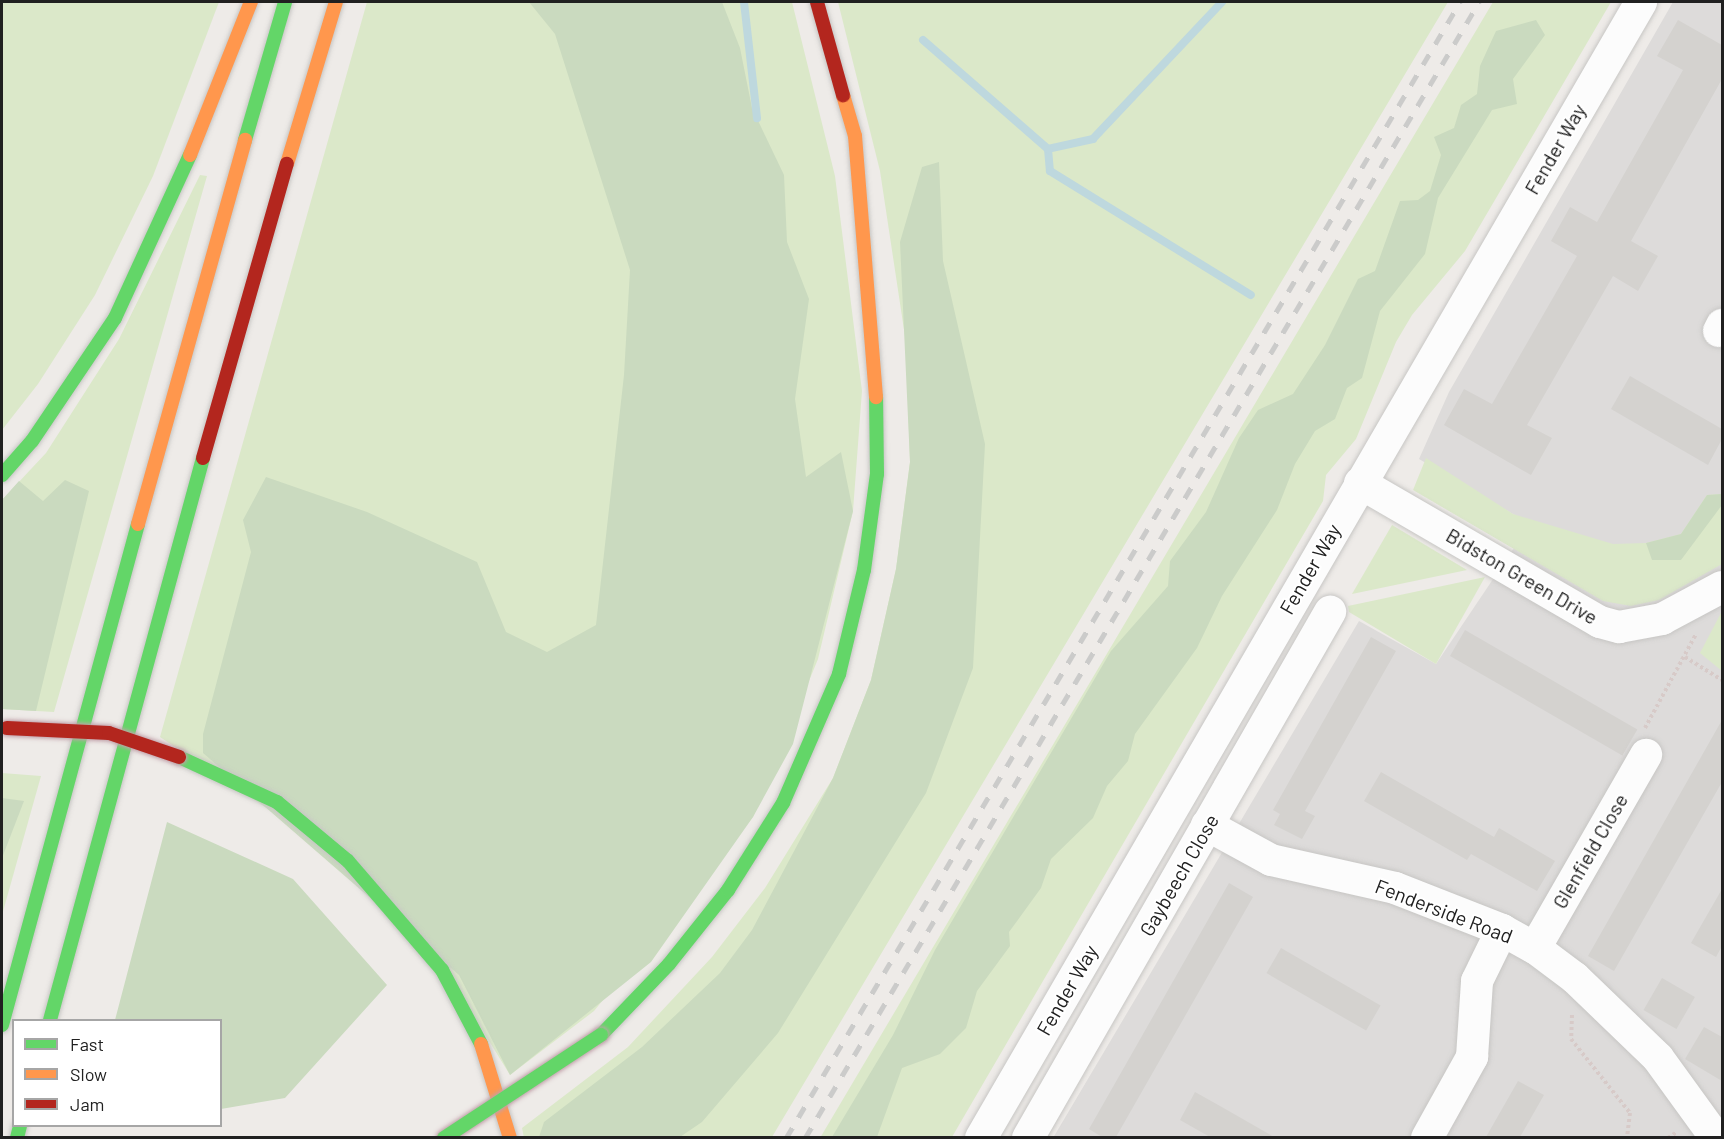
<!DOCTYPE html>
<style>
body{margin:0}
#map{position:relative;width:1724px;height:1139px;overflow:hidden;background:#eeebe8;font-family:Barlow,sans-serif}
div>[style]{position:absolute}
.residential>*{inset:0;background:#dddbda}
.grass>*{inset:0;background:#dbe8c9}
.forest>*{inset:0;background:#cadabf}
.stream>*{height:8px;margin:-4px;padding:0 4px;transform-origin:4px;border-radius:4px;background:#bed8de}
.building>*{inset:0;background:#d4d2cf;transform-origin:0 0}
.path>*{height:4px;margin-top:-2px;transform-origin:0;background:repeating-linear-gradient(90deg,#d7cac8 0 3px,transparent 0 6px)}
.roads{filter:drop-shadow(0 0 2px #c7c6c4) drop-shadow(0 0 2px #c7c6c4)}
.street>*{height:32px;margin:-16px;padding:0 16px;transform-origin:16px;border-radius:16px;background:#fcfcfc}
.fast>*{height:14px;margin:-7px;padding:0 7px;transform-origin:7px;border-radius:7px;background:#63d668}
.slow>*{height:14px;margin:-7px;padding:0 7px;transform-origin:7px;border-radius:7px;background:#ff974d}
.jam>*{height:14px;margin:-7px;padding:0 7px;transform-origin:7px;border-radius:7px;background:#b3261e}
.rail>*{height:4.5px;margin-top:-2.25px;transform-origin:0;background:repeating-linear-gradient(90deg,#cbcbca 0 12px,transparent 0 24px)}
.bridges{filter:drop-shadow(0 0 2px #c1a1aa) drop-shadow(0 0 2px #c1a1aa)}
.fast-bridge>*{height:14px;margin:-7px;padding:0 7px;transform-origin:7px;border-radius:7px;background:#63d668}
.jam-bridge>*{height:14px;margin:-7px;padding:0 7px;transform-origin:7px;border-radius:7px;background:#b3261e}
span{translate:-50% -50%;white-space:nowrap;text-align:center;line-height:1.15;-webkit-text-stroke:4.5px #fff;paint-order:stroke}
.street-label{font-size:20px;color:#202020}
.frame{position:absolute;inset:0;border:3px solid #202020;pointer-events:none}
.legend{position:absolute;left:12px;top:1019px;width:210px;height:108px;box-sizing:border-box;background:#fff;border:2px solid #a6a6a6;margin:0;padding:8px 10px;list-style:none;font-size:18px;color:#202020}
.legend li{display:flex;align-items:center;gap:12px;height:30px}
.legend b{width:30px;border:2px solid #a6a6a6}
</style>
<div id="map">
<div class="residential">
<div style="clip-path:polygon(1673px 2px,1722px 2px,1722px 1137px,1053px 1138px,1359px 621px,1436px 664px,1530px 524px,1419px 459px,1449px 392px)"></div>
</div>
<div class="grass">
<div style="clip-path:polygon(2px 2px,219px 2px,153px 176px,95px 295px,38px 384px,2px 430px)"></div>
<div style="clip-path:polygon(367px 2px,792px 2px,835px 176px,862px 391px,853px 511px,818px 659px,753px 817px,594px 1011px,510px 1075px,401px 898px,160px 737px)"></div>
<div style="clip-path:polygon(838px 2px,1448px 2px,772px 1137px,524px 1138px,522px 1128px,628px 1047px,712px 957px,765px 888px,833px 778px,871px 680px,896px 569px,910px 462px,906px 343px,880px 171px)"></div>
<div style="clip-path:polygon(1493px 2px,1611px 2px,1465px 251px,1412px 315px,1396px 342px,1356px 439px,1326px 475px,1323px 501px,952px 1137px,820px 1138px)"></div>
<div style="clip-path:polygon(200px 175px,207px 176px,54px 712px,2px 709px,2px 500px,46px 453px,119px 339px)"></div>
<div style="clip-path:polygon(1426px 458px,1513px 514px,1613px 544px,1646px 543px,1681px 534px,1707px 495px,1722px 494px,1722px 564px,1659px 600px,1631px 606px,1603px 601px,1413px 490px)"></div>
<div style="clip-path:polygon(1392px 525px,1467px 570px,1352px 594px)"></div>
<div style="clip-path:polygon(1485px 577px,1436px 664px,1349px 612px,1348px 606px)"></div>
<div style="clip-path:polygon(1722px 611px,1722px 671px,1700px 653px)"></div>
<div style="clip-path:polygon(2px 773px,41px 776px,2px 915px)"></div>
</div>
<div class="forest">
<div style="clip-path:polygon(529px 2px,722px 2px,740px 48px,752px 108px,784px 175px,787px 242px,809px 299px,795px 399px,806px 477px,841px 452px,853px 511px,793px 744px,753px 817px,651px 962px,510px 1075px,459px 975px,203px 753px,203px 734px,251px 552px,243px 520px,266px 477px,367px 512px,477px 562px,506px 632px,547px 652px,596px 625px,624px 375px,630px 270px,555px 34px)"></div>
<div style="clip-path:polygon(1536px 20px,1545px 35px,1513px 79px,1517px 104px,1492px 110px,1438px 198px,1425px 254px,1380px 311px,1362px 378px,1347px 388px,1335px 419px,1315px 431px,1295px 464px,1277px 510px,1222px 596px,1197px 648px,1135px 734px,1128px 761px,1107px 786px,1093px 818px,1051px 859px,1041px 888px,1009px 932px,1010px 946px,977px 991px,966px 1028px,940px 1054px,902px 1068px,877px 1137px,832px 1137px,893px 1035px,935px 950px,1111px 651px,1168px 586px,1170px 561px,1206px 512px,1239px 438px,1258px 410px,1293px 394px,1325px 345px,1358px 279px,1375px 271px,1400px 201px,1418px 200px,1430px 191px,1441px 155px,1434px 137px,1454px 128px,1461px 105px,1477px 94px,1480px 66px,1496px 31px)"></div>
<div style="clip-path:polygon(939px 162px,943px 261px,985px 444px,973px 668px,926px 793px,778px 1033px,702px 1122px,680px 1137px,539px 1137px,544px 1122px,642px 1047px,720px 973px,752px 930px,833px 778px,871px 680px,896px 569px,910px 462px,900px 242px,922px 167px)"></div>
<div style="clip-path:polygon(65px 480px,89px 491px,36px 711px,2px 709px,2px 500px,19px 481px,43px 501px)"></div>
<div style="clip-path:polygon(1722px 494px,1722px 505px,1681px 560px,1652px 560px,1646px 543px,1681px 534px,1707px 495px)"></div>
<div style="clip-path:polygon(2px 798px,24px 801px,2px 858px)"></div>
<div style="clip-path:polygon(167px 822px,293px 879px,387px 985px,285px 1098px,221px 1109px,220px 1020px,115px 1020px)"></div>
</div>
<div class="stream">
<div style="left:744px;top:2px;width:117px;rotate:83.6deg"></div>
<div style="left:1222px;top:2px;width:188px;rotate:133.3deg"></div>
<div style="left:1093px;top:139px;width:46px;rotate:167.5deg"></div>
<div style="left:1048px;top:149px;width:22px;rotate:85deg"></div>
<div style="left:1050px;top:171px;width:236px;rotate:31.7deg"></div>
<div style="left:923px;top:40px;width:166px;rotate:41.1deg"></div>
</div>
<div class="building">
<div style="clip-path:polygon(1678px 20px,1722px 45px,1722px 79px,1631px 241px,1658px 256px,1638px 291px,1613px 276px,1527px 425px,1552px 438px,1531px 475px,1444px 425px,1464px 389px,1492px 404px,1577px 256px,1551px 241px,1570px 207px,1597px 222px,1683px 70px,1657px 56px)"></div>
<div style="clip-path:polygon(1630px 376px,1722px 429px,1722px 439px,1708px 465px,1611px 409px)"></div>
<div style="left:1465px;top:630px;width:199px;height:30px;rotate:30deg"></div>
<div style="clip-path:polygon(1371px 637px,1396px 651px,1305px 811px,1315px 816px,1302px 839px,1274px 825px,1280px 814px,1273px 810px)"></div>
<div style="clip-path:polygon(1722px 720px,1722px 782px,1614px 971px,1588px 956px)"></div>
<div style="clip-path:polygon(1381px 772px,1494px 837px,1499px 828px,1555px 861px,1537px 891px,1471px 854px,1467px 860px,1364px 801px)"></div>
<div style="clip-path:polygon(1229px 883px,1253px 897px,1116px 1137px,1102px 1137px,1089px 1129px)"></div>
<div style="clip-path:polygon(1722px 889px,1722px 946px,1716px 957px,1691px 943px)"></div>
<div style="left:1281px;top:948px;width:115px;height:29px;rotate:30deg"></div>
<div style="left:1662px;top:978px;width:38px;height:37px;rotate:30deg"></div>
<div style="clip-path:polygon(1704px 1027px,1722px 1037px,1722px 1081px,1685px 1059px)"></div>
<div style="clip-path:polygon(1518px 1081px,1544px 1095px,1520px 1137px,1486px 1137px)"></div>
<div style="clip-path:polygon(1195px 1092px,1220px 1106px,1274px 1137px,1210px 1137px,1180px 1120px)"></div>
</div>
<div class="path">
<div style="left:1685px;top:657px;width:44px;rotate:31.9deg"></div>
<div style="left:1645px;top:728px;width:107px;rotate:-61.5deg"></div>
<div style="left:1572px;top:1015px;width:24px;rotate:92deg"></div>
<div style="left:1571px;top:1039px;width:95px;rotate:51.4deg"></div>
<div style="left:1630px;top:1113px;width:25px;rotate:97deg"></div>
<div style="left:1668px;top:1138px;width:11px;rotate:-34deg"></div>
</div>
<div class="roads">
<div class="street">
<div style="left:1719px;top:331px;width:7px;rotate:-63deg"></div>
<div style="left:1360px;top:483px;width:277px;rotate:30.1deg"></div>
<div style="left:1600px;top:622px;width:20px;rotate:15deg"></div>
<div style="left:1619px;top:627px;width:44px;rotate:-10.5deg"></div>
<div style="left:1662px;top:619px;width:68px;rotate:-28.1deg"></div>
<div style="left:1207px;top:825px;width:73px;rotate:28.7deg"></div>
<div style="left:1271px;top:860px;width:127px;rotate:12.7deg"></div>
<div style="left:1395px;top:888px;width:115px;rotate:21.4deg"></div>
<div style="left:1502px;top:930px;width:38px;rotate:29deg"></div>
<div style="left:1535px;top:948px;width:50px;rotate:36.9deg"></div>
<div style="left:1575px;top:978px;width:115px;rotate:43.9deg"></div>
<div style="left:1658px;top:1058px;width:99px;rotate:54.1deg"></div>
<div style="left:1535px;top:948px;width:223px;rotate:-60.1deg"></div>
<div style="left:981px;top:1138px;width:1314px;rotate:-59.84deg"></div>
<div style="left:1028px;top:1138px;width:607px;rotate:-60.14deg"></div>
<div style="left:1427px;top:1138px;width:93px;rotate:-60.9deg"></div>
<div style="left:1472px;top:1057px;width:76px;rotate:-86.2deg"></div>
<div style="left:1477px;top:981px;width:57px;rotate:-63.9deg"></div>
</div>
<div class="fast">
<div style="left:245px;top:140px;width:144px;rotate:-73.8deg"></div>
<div style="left:2px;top:475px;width:45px;rotate:-48.6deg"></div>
<div style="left:32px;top:441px;width:148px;rotate:-56deg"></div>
<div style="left:115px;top:318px;width:179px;rotate:-65.3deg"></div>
<div style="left:179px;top:757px;width:108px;rotate:24.7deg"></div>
<div style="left:277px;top:802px;width:92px;rotate:39.7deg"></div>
<div style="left:348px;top:861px;width:144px;rotate:49.2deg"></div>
<div style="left:442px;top:970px;width:84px;rotate:62.2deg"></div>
<div style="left:50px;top:1020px;width:582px;rotate:-74.77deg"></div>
<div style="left:2px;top:1025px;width:519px;rotate:-74.81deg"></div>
<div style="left:601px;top:1035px;width:98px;rotate:-46.2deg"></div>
<div style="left:669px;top:964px;width:95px;rotate:-51.4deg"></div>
<div style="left:728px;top:890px;width:103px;rotate:-57.7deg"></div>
<div style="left:783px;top:803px;width:141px;rotate:-66.5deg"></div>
<div style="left:839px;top:674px;width:107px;rotate:-76.5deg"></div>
<div style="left:864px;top:570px;width:97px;rotate:-82.3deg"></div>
<div style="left:877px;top:474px;width:77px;rotate:-90.7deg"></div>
<div style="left:17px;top:1138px;width:12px;rotate:-76deg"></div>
</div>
<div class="slow">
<div style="left:843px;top:95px;width:43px;rotate:73.7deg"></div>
<div style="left:855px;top:136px;width:262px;rotate:85.4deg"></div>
<div style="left:190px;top:155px;width:165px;rotate:-68.3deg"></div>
<div style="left:287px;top:164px;width:169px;rotate:-73.2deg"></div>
<div style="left:138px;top:524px;width:399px;rotate:-74.4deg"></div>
<div style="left:481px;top:1044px;width:98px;rotate:72.9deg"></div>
</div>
<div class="jam">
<div style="left:817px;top:2px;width:97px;rotate:74.4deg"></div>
<div style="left:203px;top:458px;width:306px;rotate:-74.1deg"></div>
</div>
</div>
<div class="rail">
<div style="left:786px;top:1138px;width:1321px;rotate:-59.32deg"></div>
<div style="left:805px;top:1138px;width:1321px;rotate:-59.32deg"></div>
</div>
<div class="bridges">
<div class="fast-bridge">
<div style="left:444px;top:1138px;width:188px;rotate:-33.3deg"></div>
</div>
<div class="jam-bridge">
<div style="left:7px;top:728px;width:102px;rotate:2.8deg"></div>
<div style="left:109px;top:733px;width:74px;rotate:18.9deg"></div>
</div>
</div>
<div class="street-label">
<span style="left:1555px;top:149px;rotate:-60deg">Fender Way</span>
<span style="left:1310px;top:569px;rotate:-60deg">Fender Way</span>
<span style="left:1522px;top:576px;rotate:30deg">Bidston Green Drive</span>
<span style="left:1590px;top:851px;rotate:-60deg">Glenfield Close</span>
<span style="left:1179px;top:875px;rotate:-60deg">Gaybeech Close</span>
<span style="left:1444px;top:911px;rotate:21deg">Fenderside Road</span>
<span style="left:1067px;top:990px;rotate:-60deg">Fender Way</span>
</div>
<div class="frame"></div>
<ul class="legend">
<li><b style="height:8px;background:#63d668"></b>Fast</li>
<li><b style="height:8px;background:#ff974d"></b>Slow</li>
<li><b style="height:8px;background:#b3261e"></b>Jam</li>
</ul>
</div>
